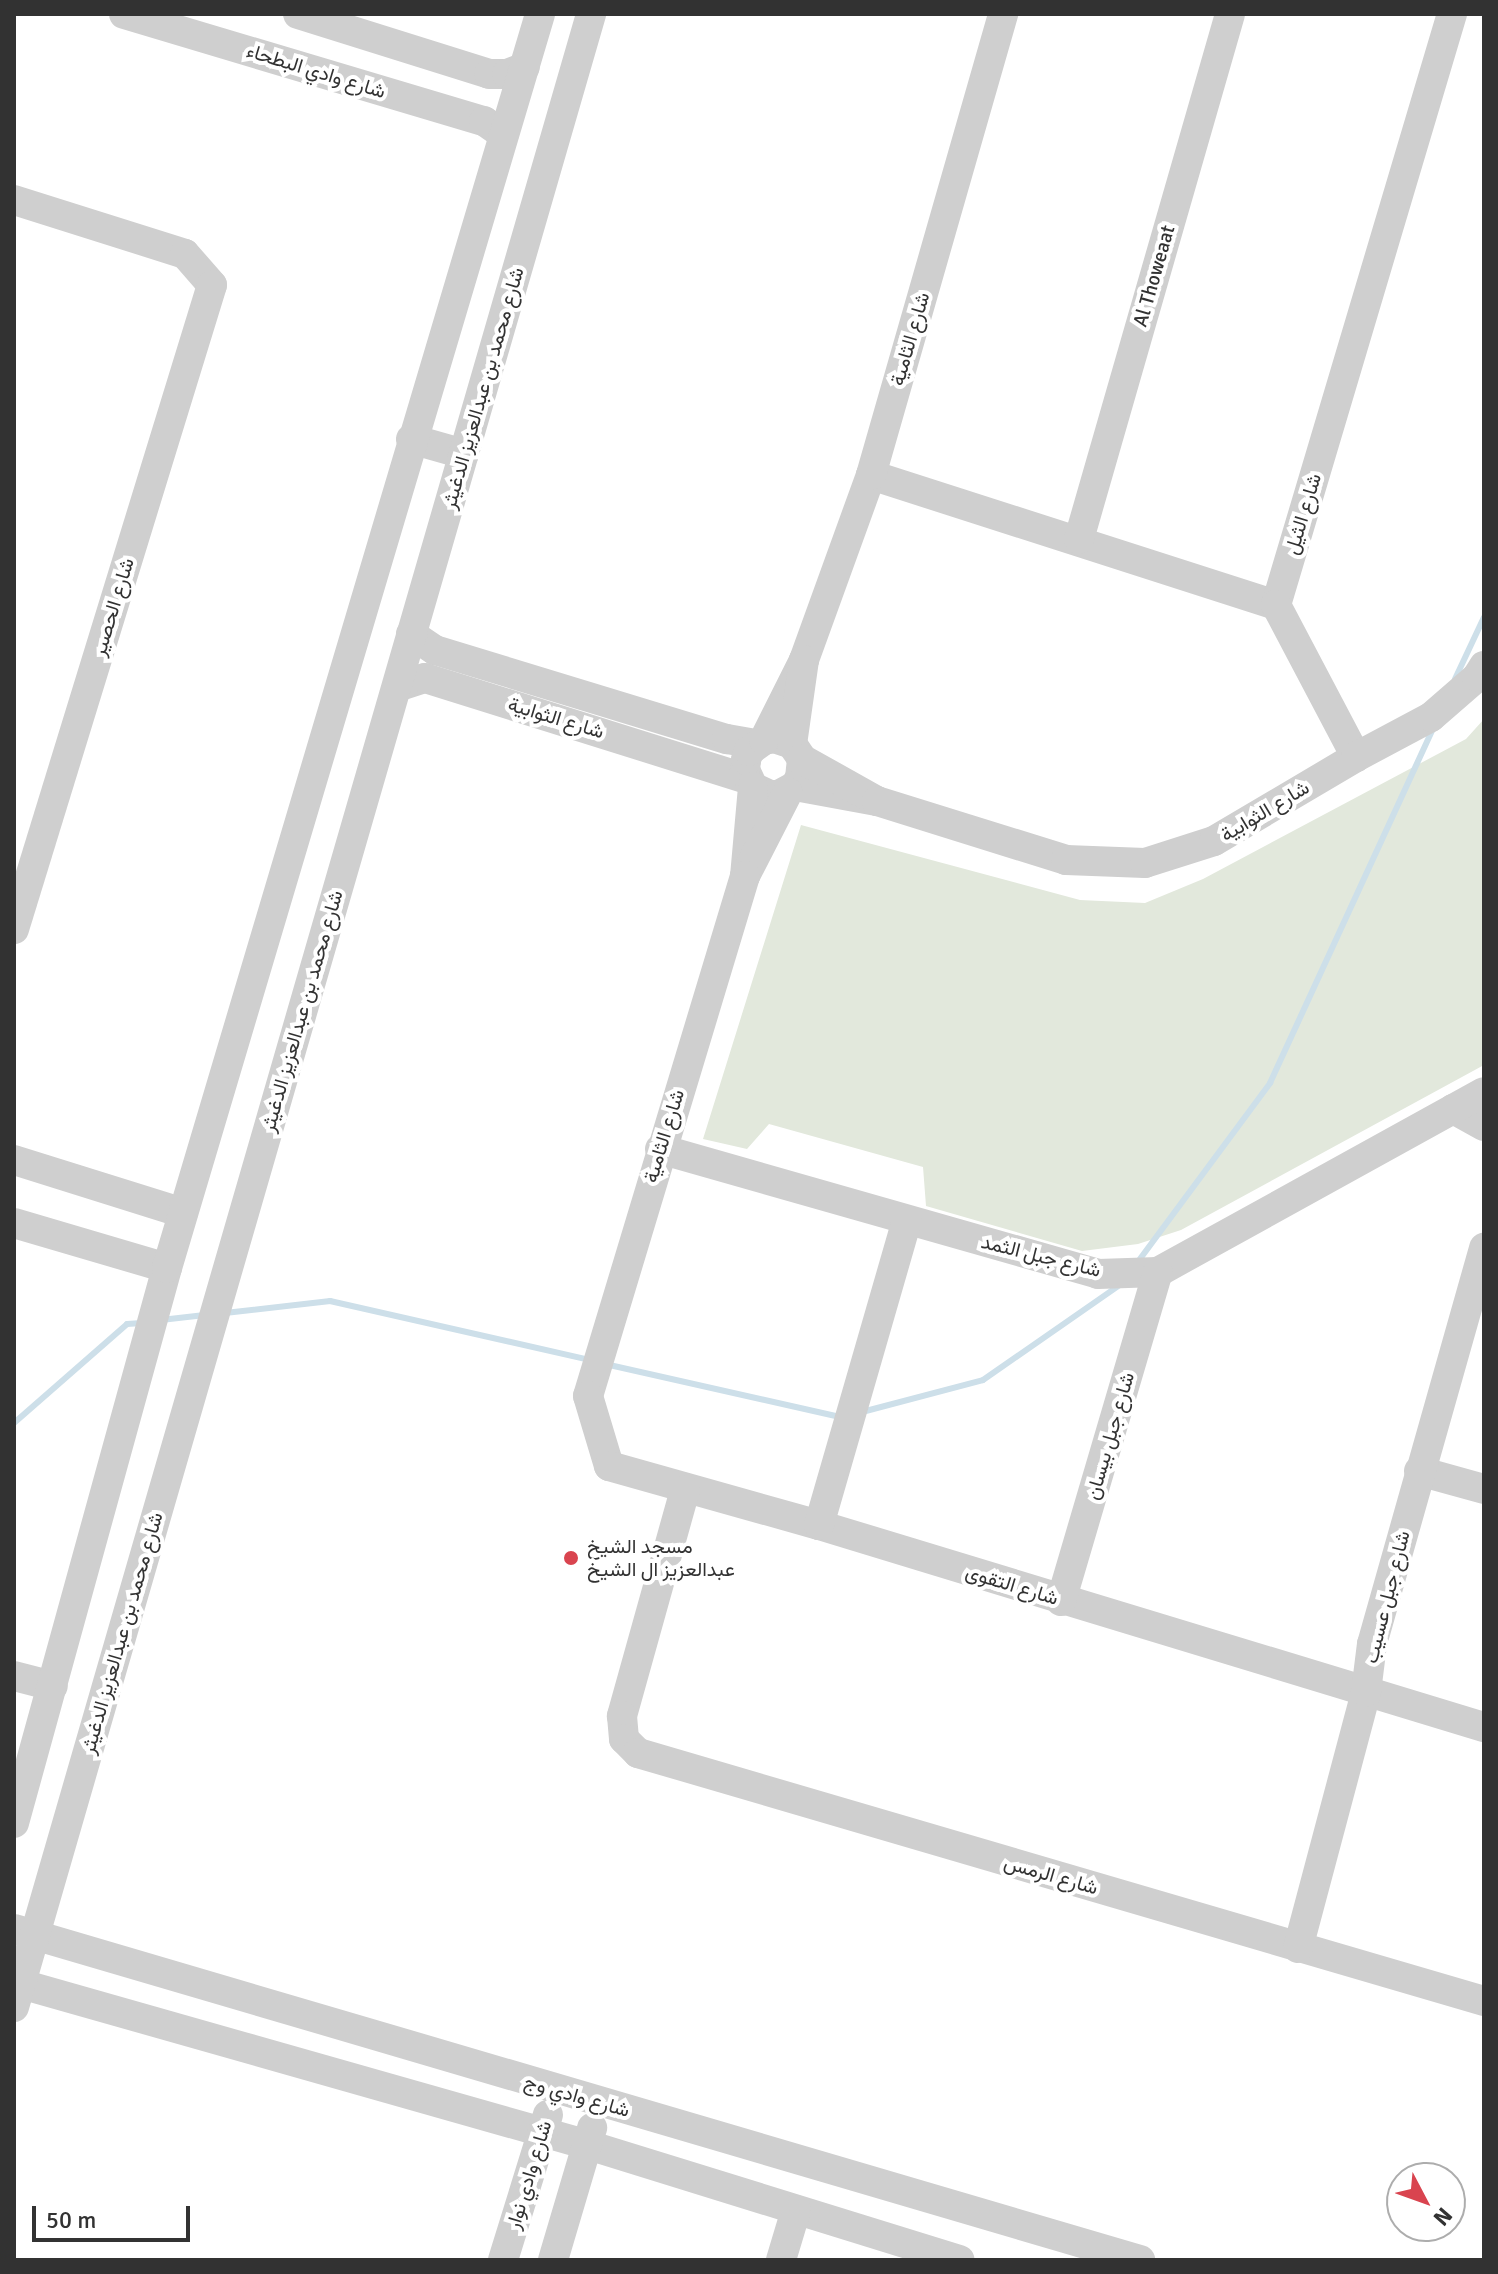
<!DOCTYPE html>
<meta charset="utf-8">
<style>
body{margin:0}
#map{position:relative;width:1498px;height:2274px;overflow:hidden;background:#fff;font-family:Signika,Vazirmatn,sans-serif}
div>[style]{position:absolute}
.green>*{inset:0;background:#e2e8dc}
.stream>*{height:6px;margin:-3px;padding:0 3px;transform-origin:3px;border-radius:3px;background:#cddfe9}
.minor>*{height:30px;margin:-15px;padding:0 15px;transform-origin:15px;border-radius:15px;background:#cfcfcf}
.dots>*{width:22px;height:22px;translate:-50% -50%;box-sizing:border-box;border:4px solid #fff;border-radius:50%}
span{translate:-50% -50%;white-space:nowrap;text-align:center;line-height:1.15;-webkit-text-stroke:8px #fff;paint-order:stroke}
.street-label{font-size:20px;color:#323232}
.poi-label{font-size:20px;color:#323232}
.left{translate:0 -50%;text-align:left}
.frame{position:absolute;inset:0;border:16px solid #323232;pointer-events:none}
.north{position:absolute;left:1386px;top:2162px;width:80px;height:80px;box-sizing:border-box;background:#fff;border:2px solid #adadad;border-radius:50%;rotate:131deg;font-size:22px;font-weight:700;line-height:32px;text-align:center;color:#323232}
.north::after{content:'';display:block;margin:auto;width:28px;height:36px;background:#d9444f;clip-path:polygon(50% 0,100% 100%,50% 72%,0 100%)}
.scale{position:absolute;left:32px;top:2206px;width:158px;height:36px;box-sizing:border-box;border:4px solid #323232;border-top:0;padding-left:10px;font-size:24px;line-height:28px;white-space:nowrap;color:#323232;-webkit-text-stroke:6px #fff;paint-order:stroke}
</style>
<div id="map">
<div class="green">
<div style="clip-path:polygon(1484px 719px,1484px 1065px,1181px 1230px,1138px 1244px,1082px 1251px,926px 1206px,923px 1167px,769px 1124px,747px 1149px,703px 1139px,801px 825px,1080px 900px,1145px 903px,1203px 879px,1466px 739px)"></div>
</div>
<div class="stream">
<div style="left:1455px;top:679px;width:68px;rotate:-64.9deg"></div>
<div style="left:1137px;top:1263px;width:224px;rotate:-53.5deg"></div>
<div style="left:1270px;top:1083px;width:388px;rotate:-65.3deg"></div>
<div style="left:225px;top:1313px;width:106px;rotate:-6.5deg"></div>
<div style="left:330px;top:1301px;width:267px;rotate:12.8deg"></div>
<div style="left:161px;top:1320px;width:44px;rotate:-6.5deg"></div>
<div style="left:605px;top:1364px;width:241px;rotate:12.7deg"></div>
<div style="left:862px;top:1412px;width:125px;rotate:-14.8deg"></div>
<div style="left:983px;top:1380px;width:168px;rotate:-34.8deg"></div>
<div style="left:14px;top:1423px;width:150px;rotate:-41.2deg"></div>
<div style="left:127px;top:1324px;width:15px;rotate:-4deg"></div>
</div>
<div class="minor">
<div style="left:124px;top:14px;width:376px;rotate:16.6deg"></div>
<div style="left:484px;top:121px;width:24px;rotate:35deg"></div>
<div style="left:298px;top:14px;width:200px;rotate:17.4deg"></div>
<div style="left:489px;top:74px;width:18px"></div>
<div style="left:507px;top:74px;width:19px;rotate:-21deg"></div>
<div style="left:14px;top:200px;width:179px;rotate:17.5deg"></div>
<div style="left:185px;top:254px;width:41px;rotate:48.9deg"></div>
<div style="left:212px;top:285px;width:674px;rotate:107.09deg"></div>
<div style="left:411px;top:439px;width:55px;rotate:15.8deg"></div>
<div style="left:871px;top:475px;width:425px;rotate:17.8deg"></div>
<div style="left:1276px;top:605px;width:617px;rotate:-73.42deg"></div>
<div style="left:1079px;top:539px;width:546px;rotate:-73.95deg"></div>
<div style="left:1276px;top:605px;width:172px;rotate:62.2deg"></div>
<div style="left:411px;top:634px;width:29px;rotate:34deg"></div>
<div style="left:435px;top:650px;width:305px;rotate:17deg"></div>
<div style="left:727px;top:739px;width:29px;rotate:10deg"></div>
<div style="left:804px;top:660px;width:197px;rotate:-70.1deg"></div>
<div style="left:871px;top:475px;width:480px;rotate:-74deg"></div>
<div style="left:397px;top:687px;width:29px;rotate:-18deg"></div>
<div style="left:425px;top:678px;width:338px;rotate:17.4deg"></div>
<div style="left:764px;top:740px;width:10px;rotate:-11deg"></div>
<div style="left:774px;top:738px;width:19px;rotate:18deg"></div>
<div style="left:792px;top:744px;width:18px;rotate:56deg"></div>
<div style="left:802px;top:759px;width:19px;rotate:96deg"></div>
<div style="left:800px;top:778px;width:9px;rotate:122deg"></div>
<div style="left:795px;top:786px;width:18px;rotate:151deg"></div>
<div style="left:779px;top:795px;width:9px;rotate:180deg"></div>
<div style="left:770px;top:795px;width:19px;rotate:-155deg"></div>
<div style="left:753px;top:787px;width:19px;rotate:-115deg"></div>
<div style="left:745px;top:770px;width:10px;rotate:-84deg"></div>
<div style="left:746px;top:760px;width:9px;rotate:-72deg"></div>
<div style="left:749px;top:751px;width:19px;rotate:-36deg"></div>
<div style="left:764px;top:740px;width:89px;rotate:-63.4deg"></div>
<div style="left:804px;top:660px;width:85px;rotate:98.1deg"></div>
<div style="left:795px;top:786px;width:83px;rotate:10.4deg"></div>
<div style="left:877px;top:801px;width:86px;rotate:-150.8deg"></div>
<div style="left:753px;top:787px;width:89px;rotate:95.1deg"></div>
<div style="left:745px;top:876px;width:94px;rotate:-62.9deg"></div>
<div style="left:877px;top:801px;width:198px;rotate:17.3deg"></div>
<div style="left:1066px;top:860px;width:79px;rotate:2.2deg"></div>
<div style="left:1145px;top:863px;width:72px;rotate:-17.7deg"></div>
<div style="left:1214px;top:841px;width:165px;rotate:-30.6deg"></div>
<div style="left:1356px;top:757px;width:85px;rotate:-28.1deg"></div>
<div style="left:1431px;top:717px;width:61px;rotate:-41deg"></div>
<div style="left:1477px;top:677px;width:13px;rotate:-58deg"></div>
<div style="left:745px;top:876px;width:543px;rotate:106.8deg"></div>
<div style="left:588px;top:1396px;width:73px;rotate:73.3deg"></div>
<div style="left:609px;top:1466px;width:218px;rotate:15.7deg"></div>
<div style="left:819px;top:1525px;width:695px;rotate:16.9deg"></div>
<div style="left:1453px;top:1109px;width:35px;rotate:29deg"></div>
<div style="left:660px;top:1149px;width:455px;rotate:15.9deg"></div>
<div style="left:1098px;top:1274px;width:60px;rotate:-1.9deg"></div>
<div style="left:1158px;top:1272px;width:372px;rotate:-28.9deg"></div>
<div style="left:14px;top:1160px;width:177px;rotate:17.4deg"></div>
<div style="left:14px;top:1223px;width:159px;rotate:16.4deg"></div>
<div style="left:1419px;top:1471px;width:67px;rotate:15.5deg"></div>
<div style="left:685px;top:1490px;width:235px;rotate:105.6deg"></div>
<div style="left:622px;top:1716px;width:23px;rotate:85deg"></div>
<div style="left:624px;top:1739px;width:20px;rotate:45deg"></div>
<div style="left:638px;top:1753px;width:882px;rotate:16.34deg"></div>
<div style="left:819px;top:1525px;width:317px;rotate:-73.9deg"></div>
<div style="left:1061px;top:1601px;width:343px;rotate:-73.6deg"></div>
<div style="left:14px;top:1676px;width:40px;rotate:14.4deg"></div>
<div style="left:14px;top:1823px;width:576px;rotate:-74.59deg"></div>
<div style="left:167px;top:1268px;width:1308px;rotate:-73.43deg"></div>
<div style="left:14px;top:1929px;width:1174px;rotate:16.38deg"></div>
<div style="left:1298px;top:1948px;width:265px;rotate:-75.1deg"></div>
<div style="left:1366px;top:1692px;width:48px;rotate:-82.9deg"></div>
<div style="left:1372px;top:1644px;width:412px;rotate:-74.2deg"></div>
<div style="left:14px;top:1982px;width:597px;rotate:15.85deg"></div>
<div style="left:588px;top:2145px;width:389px;rotate:17.2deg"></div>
<div style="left:14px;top:2007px;width:2075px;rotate:-73.85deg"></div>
<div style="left:503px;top:2260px;width:152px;rotate:-72.8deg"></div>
<div style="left:553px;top:2260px;width:138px;rotate:-73.5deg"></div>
<div style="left:781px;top:2260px;width:52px;rotate:-73.3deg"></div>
</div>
<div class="dots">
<div style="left:571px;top:1558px;background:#d9444f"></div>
</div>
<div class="street-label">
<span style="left:316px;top:71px;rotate:17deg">شارع وادي البطحاء</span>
<span style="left:1154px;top:276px;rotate:-74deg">Al Thoweaat</span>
<span style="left:910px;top:339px;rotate:-74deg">شارع الثامية</span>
<span style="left:483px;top:388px;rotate:-74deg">شارع محمد بن عبدالعزيز الدغيثر</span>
<span style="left:1303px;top:514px;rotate:-73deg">شارع الثيل</span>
<span style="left:113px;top:607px;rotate:-73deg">شارع الحصير</span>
<span style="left:556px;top:718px;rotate:17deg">شارع الثوابية</span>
<span style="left:1265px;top:811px;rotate:-31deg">شارع الثوابية</span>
<span style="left:302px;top:1011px;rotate:-74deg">شارع محمد بن عبدالعزيز الدغيثر</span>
<span style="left:664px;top:1136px;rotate:-73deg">شارع الثامية</span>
<span style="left:1041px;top:1256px;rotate:14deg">شارع جبل الثمد</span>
<span style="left:1110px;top:1436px;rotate:-74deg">شارع جبل بيسان</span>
<span style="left:1012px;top:1585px;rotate:17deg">شارع التقوى</span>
<span style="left:1387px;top:1597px;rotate:-76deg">شارع جبل عسيب</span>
<span style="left:122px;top:1633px;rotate:-74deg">شارع محمد بن عبدالعزيز الدغيثر</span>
<span style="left:1051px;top:1875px;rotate:16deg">شارع الرمس</span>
<span style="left:577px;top:2096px;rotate:16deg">شارع وادي وج</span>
<span style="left:529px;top:2175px;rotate:-73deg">شارع وادي نوار</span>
</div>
<div class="poi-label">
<span class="left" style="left:587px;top:1558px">مسجد الشيخ<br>عبدالعزيز ال الشيخ</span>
</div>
<div class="frame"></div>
<div class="north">N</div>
<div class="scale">50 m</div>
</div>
